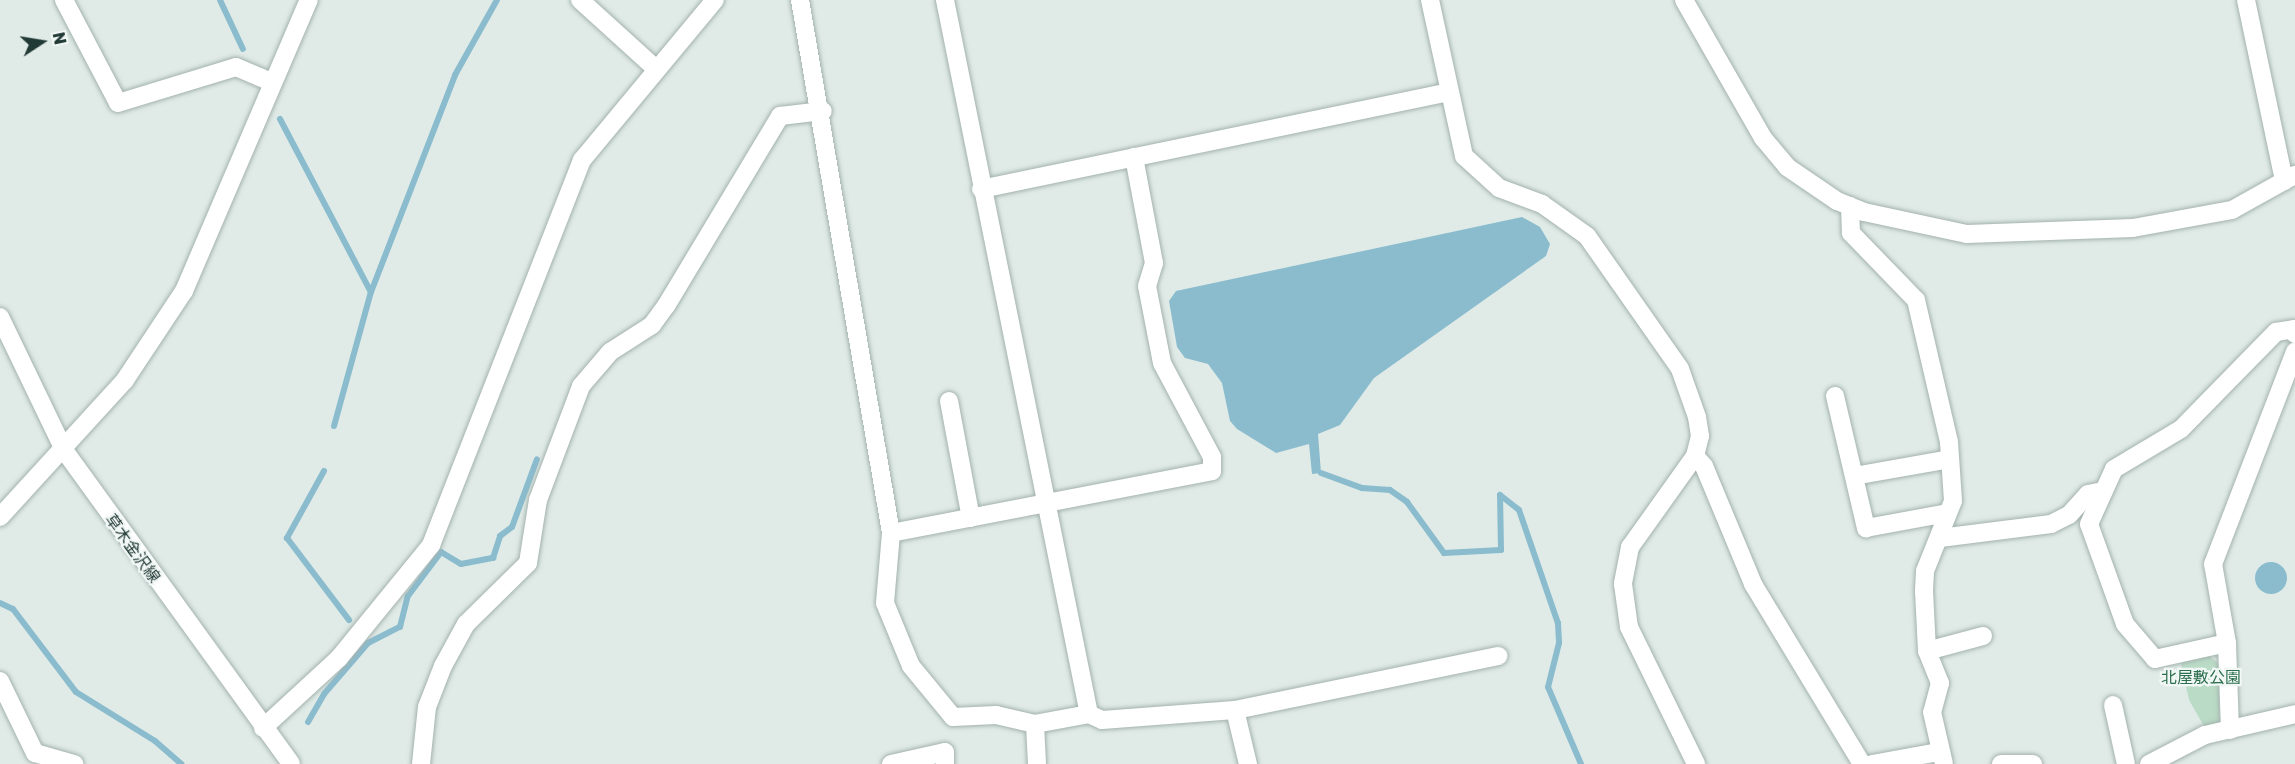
<!DOCTYPE html>
<meta charset="utf-8">
<style>
body{margin:0}
#map{position:relative;width:2295px;height:764px;overflow:hidden;background:#e0ebe7;font-family:"Golos Text","Noto Sans JP",sans-serif}
div>[style]{position:absolute}
.green>*{inset:0;background:#badbc6}
.water>*{inset:0;background:#8abcce}
.round{border-radius:50%}
.stream>*{height:6px;margin:-3px;padding:0 3px;transform-origin:3px;border-radius:3px;background:#8abcce}
.roads{filter:drop-shadow(0 0 2px #a3b2ae) drop-shadow(0 0 2px #a3b2ae)}
.street>*{height:18px;margin:-9px;padding:0 9px;transform-origin:9px;border-radius:9px;background:#fff}
.secondary>*{height:18px;margin:-9px;padding:0 9px;transform-origin:9px;border-radius:9px;background:#fff}
span{translate:-50% -50%;white-space:nowrap;text-align:center;line-height:1.15;-webkit-text-stroke:4.5px #f1f7f5;paint-order:stroke}
.street-label{font-size:16px;color:#223a36}
.park-label{font-size:16px;color:#2d6f4e}
.north{position:absolute;left:12px;top:12px;width:60px;height:60px;-webkit-text-stroke:4px #f1f7f5;paint-order:stroke;rotate:78deg;font-size:16px;font-weight:700;line-height:24px;text-align:center;color:#223a36}
.north::after{content:'';display:block;margin:auto;width:21px;height:27px;background:#223a36;clip-path:polygon(50% 0,100% 100%,50% 72%,0 100%)}
</style>
<div id="map">
<div class="green">
<div style="clip-path:polygon(2209px 656px,2218px 663px,2220px 723px,2205px 728px,2189px 700px,2181px 663px)"></div>
</div>
<div class="water">
<div style="clip-path:polygon(1522px 217px,1540px 227px,1550px 244px,1546px 256px,1374px 378px,1340px 425px,1318px 434px,1321px 473px,1312px 474px,1309px 444px,1276px 453px,1237px 429px,1230px 421px,1222px 383px,1208px 364px,1185px 358px,1177px 347px,1169px 301px,1176px 291px)"></div>
<div class="round" style="left:2255px;top:562px;width:32px;height:32px"></div>
</div>
<div class="stream">
<div style="left:220px;top:0;width:54px;rotate:64.9deg"></div>
<div style="left:280px;top:119px;width:195px;rotate:62.3deg"></div>
<div style="left:334px;top:426px;width:139px;rotate:-74.6deg"></div>
<div style="left:371px;top:292px;width:233px;rotate:-68.8deg"></div>
<div style="left:455px;top:75px;width:86px;rotate:-60.8deg"></div>
<div style="left:324px;top:471px;width:77px;rotate:118.9deg"></div>
<div style="left:287px;top:538px;width:103px;rotate:52.9deg"></div>
<div style="left:1321px;top:473px;width:44px;rotate:20.1deg"></div>
<div style="left:1362px;top:488px;width:28px;rotate:4deg"></div>
<div style="left:1390px;top:490px;width:21px;rotate:35deg"></div>
<div style="left:1407px;top:502px;width:63px;rotate:54deg"></div>
<div style="left:1444px;top:553px;width:57px;rotate:-3deg"></div>
<div style="left:1501px;top:550px;width:55px;rotate:-91deg"></div>
<div style="left:1500px;top:495px;width:24px;rotate:38deg"></div>
<div style="left:1519px;top:510px;width:120px;rotate:71deg"></div>
<div style="left:1558px;top:623px;width:20px;rotate:87deg"></div>
<div style="left:1559px;top:643px;width:45px;rotate:104deg"></div>
<div style="left:1548px;top:687px;width:84px;rotate:66.8deg"></div>
<div style="left:0;top:603px;width:14px;rotate:25deg"></div>
<div style="left:13px;top:609px;width:104px;rotate:52.8deg"></div>
<div style="left:76px;top:692px;width:93px;rotate:31.8deg"></div>
<div style="left:155px;top:741px;width:35px;rotate:41deg"></div>
<div style="left:308px;top:722px;width:32px;rotate:-60deg"></div>
<div style="left:324px;top:694px;width:67px;rotate:-49.2deg"></div>
<div style="left:368px;top:643px;width:36px;rotate:-27deg"></div>
<div style="left:400px;top:627px;width:32px;rotate:-76deg"></div>
<div style="left:408px;top:596px;width:55px;rotate:-53.1deg"></div>
<div style="left:441px;top:552px;width:23px;rotate:31deg"></div>
<div style="left:461px;top:564px;width:33px;rotate:-11deg"></div>
<div style="left:493px;top:558px;width:23px;rotate:-72deg"></div>
<div style="left:500px;top:536px;width:15px;rotate:-37deg"></div>
<div style="left:512px;top:527px;width:72px;rotate:-69.8deg"></div>
</div>
<div class="roads">
<div class="street">
<div style="left:64px;top:0;width:116px;rotate:62.3deg"></div>
<div style="left:118px;top:103px;width:123px;rotate:-17deg"></div>
<div style="left:236px;top:67px;width:38px;rotate:23deg"></div>
<div style="left:580px;top:0;width:101px;rotate:42.2deg"></div>
<div style="left:800px;top:0;width:541px;rotate:80.31deg"></div>
<div style="left:891px;top:533px;width:327px;rotate:-10.9deg"></div>
<div style="left:1212px;top:471px;width:14px;rotate:-90deg"></div>
<div style="left:1212px;top:457px;width:106px;rotate:-118deg"></div>
<div style="left:1162px;top:363px;width:78px;rotate:-101deg"></div>
<div style="left:1147px;top:286px;width:24px;rotate:-73deg"></div>
<div style="left:1154px;top:263px;width:108px;rotate:-100.7deg"></div>
<div style="left:945px;top:0;width:728px;rotate:78.6deg"></div>
<div style="left:1089px;top:714px;width:14px;rotate:25deg"></div>
<div style="left:1102px;top:720px;width:133px;rotate:-4.3deg"></div>
<div style="left:1235px;top:710px;width:56px;rotate:76.5deg"></div>
<div style="left:1430px;top:0;width:160px;rotate:77.7deg"></div>
<div style="left:1464px;top:156px;width:47px;rotate:42.4deg"></div>
<div style="left:1499px;top:188px;width:46px;rotate:20.4deg"></div>
<div style="left:1542px;top:204px;width:55px;rotate:35.4deg"></div>
<div style="left:1587px;top:236px;width:162px;rotate:55deg"></div>
<div style="left:1680px;top:369px;width:51px;rotate:70.5deg"></div>
<div style="left:1697px;top:417px;width:19px;rotate:81deg"></div>
<div style="left:1700px;top:436px;width:21px;rotate:104deg"></div>
<div style="left:1695px;top:456px;width:112px;rotate:125.5deg"></div>
<div style="left:1630px;top:547px;width:38px;rotate:101deg"></div>
<div style="left:1623px;top:584px;width:43px;rotate:82.1deg"></div>
<div style="left:1629px;top:627px;width:153px;rotate:63.9deg"></div>
<div style="left:1684px;top:0;width:159px;rotate:60.2deg"></div>
<div style="left:1763px;top:138px;width:38px;rotate:50deg"></div>
<div style="left:1787px;top:167px;width:60px;rotate:34.2deg"></div>
<div style="left:1837px;top:201px;width:29px;rotate:22deg"></div>
<div style="left:1864px;top:212px;width:105px;rotate:12.1deg"></div>
<div style="left:1967px;top:234px;width:166px;rotate:-2.1deg"></div>
<div style="left:2133px;top:228px;width:101px;rotate:-10.3deg"></div>
<div style="left:2232px;top:210px;width:72px;rotate:-29.1deg"></div>
<div style="left:2246px;top:0;width:185px;rotate:78.1deg"></div>
<div style="left:981px;top:189px;width:478px;rotate:-11.7deg"></div>
<div style="left:1850px;top:206px;width:27px;rotate:88deg"></div>
<div style="left:1851px;top:233px;width:93px;rotate:45.9deg"></div>
<div style="left:1916px;top:300px;width:146px;rotate:76.9deg"></div>
<div style="left:1949px;top:442px;width:59px;rotate:86.1deg"></div>
<div style="left:1953px;top:501px;width:75px;rotate:111.8deg"></div>
<div style="left:1925px;top:571px;width:20px;rotate:93deg"></div>
<div style="left:1924px;top:591px;width:60px;rotate:87.1deg"></div>
<div style="left:1927px;top:651px;width:35px;rotate:68deg"></div>
<div style="left:1940px;top:683px;width:30px;rotate:105deg"></div>
<div style="left:1932px;top:712px;width:53px;rotate:77deg"></div>
<div style="left:1835px;top:396px;width:136px;rotate:76.8deg"></div>
<div style="left:1866px;top:528px;width:83px;rotate:-10.4deg"></div>
<div style="left:949px;top:401px;width:119px;rotate:79.4deg"></div>
<div style="left:1695px;top:456px;width:13px;rotate:48deg"></div>
<div style="left:1704px;top:466px;width:128px;rotate:67.4deg"></div>
<div style="left:1753px;top:584px;width:210px;rotate:58.8deg"></div>
<div style="left:1854px;top:476px;width:97px;rotate:-10deg"></div>
<div style="left:891px;top:533px;width:70px;rotate:94.9deg"></div>
<div style="left:885px;top:603px;width:68px;rotate:67.6deg"></div>
<div style="left:911px;top:666px;width:66px;rotate:50.5deg"></div>
<div style="left:953px;top:717px;width:43px;rotate:-2.7deg"></div>
<div style="left:996px;top:715px;width:40px;rotate:13deg"></div>
<div style="left:1940px;top:538px;width:112px;rotate:-7.2deg"></div>
<div style="left:2051px;top:524px;width:20px;rotate:-27deg"></div>
<div style="left:2069px;top:515px;width:28px;rotate:-48deg"></div>
<div style="left:2088px;top:494px;width:15px;rotate:-11deg"></div>
<div style="left:2227px;top:643px;width:74px;rotate:167.5deg"></div>
<div style="left:2155px;top:659px;width:46px;rotate:-130.6deg"></div>
<div style="left:2125px;top:624px;width:106px;rotate:-109.8deg"></div>
<div style="left:2089px;top:524px;width:60px;rotate:-65.6deg"></div>
<div style="left:2114px;top:469px;width:78px;rotate:-30.8deg"></div>
<div style="left:2181px;top:429px;width:136px;rotate:-45.6deg"></div>
<div style="left:2276px;top:332px;width:18px;rotate:-9deg"></div>
<div style="left:2294px;top:329px;width:5px;rotate:79deg"></div>
<div style="left:1927px;top:651px;width:58px;rotate:-15deg"></div>
<div style="left:0;top:681px;width:80px;rotate:64.1deg"></div>
<div style="left:35px;top:753px;width:41px;rotate:15.8deg"></div>
<div style="left:2113px;top:705px;width:60px;rotate:77.6deg"></div>
<div style="left:1235px;top:710px;width:269px;rotate:-11.6deg"></div>
<div style="left:263px;top:728px;width:103px;rotate:-42.6deg"></div>
<div style="left:339px;top:658px;width:146px;rotate:-50.8deg"></div>
<div style="left:431px;top:545px;width:414px;rotate:-68.6deg"></div>
<div style="left:582px;top:160px;width:208px;rotate:-50.3deg"></div>
<div style="left:2230px;top:730px;width:87px;rotate:-92deg"></div>
<div style="left:2227px;top:643px;width:80px;rotate:-100deg"></div>
<div style="left:2213px;top:564px;width:228px;rotate:-68.9deg"></div>
<div style="left:421px;top:764px;width:57px;rotate:-84deg"></div>
<div style="left:427px;top:707px;width:44px;rotate:-68.7deg"></div>
<div style="left:443px;top:666px;width:48px;rotate:-61.3deg"></div>
<div style="left:466px;top:624px;width:87px;rotate:-44.5deg"></div>
<div style="left:528px;top:563px;width:64px;rotate:-81deg"></div>
<div style="left:538px;top:500px;width:122px;rotate:-69.3deg"></div>
<div style="left:581px;top:386px;width:45px;rotate:-49.5deg"></div>
<div style="left:610px;top:352px;width:50px;rotate:-32.7deg"></div>
<div style="left:652px;top:325px;width:24px;rotate:-54deg"></div>
<div style="left:666px;top:306px;width:222px;rotate:-59deg"></div>
<div style="left:780px;top:116px;width:43px;rotate:-6.6deg"></div>
<div style="left:891px;top:764px;width:55px;rotate:-12.5deg"></div>
<div style="left:945px;top:752px;width:12px;rotate:90deg"></div>
<div style="left:1037px;top:764px;width:40px;rotate:-92.9deg"></div>
<div style="left:1035px;top:724px;width:55px;rotate:-10.5deg"></div>
<div style="left:1872px;top:764px;width:67px;rotate:-10.3deg"></div>
<div style="left:2001px;top:764px;width:32px"></div>
<div style="left:2149px;top:764px;width:63px;rotate:-27.4deg"></div>
<div style="left:2205px;top:735px;width:92px;rotate:-13.1deg"></div>
</div>
<div class="secondary">
<div style="left:0;top:317px;width:148px;rotate:64.3deg"></div>
<div style="left:64px;top:450px;width:387px;rotate:54.1deg"></div>
<div style="left:0;top:517px;width:185px;rotate:-47.6deg"></div>
<div style="left:125px;top:380px;width:107px;rotate:-56.5deg"></div>
<div style="left:184px;top:291px;width:317px;rotate:-66.8deg"></div>
</div>
</div>
<div class="street-label">
<span style="left:133px;top:548px;rotate:54deg">草木金沢線</span>
</div>
<div class="park-label">
<span style="left:2201px;top:677px">北屋敷公園</span>
</div>
<div class="north">N</div>
</div>
